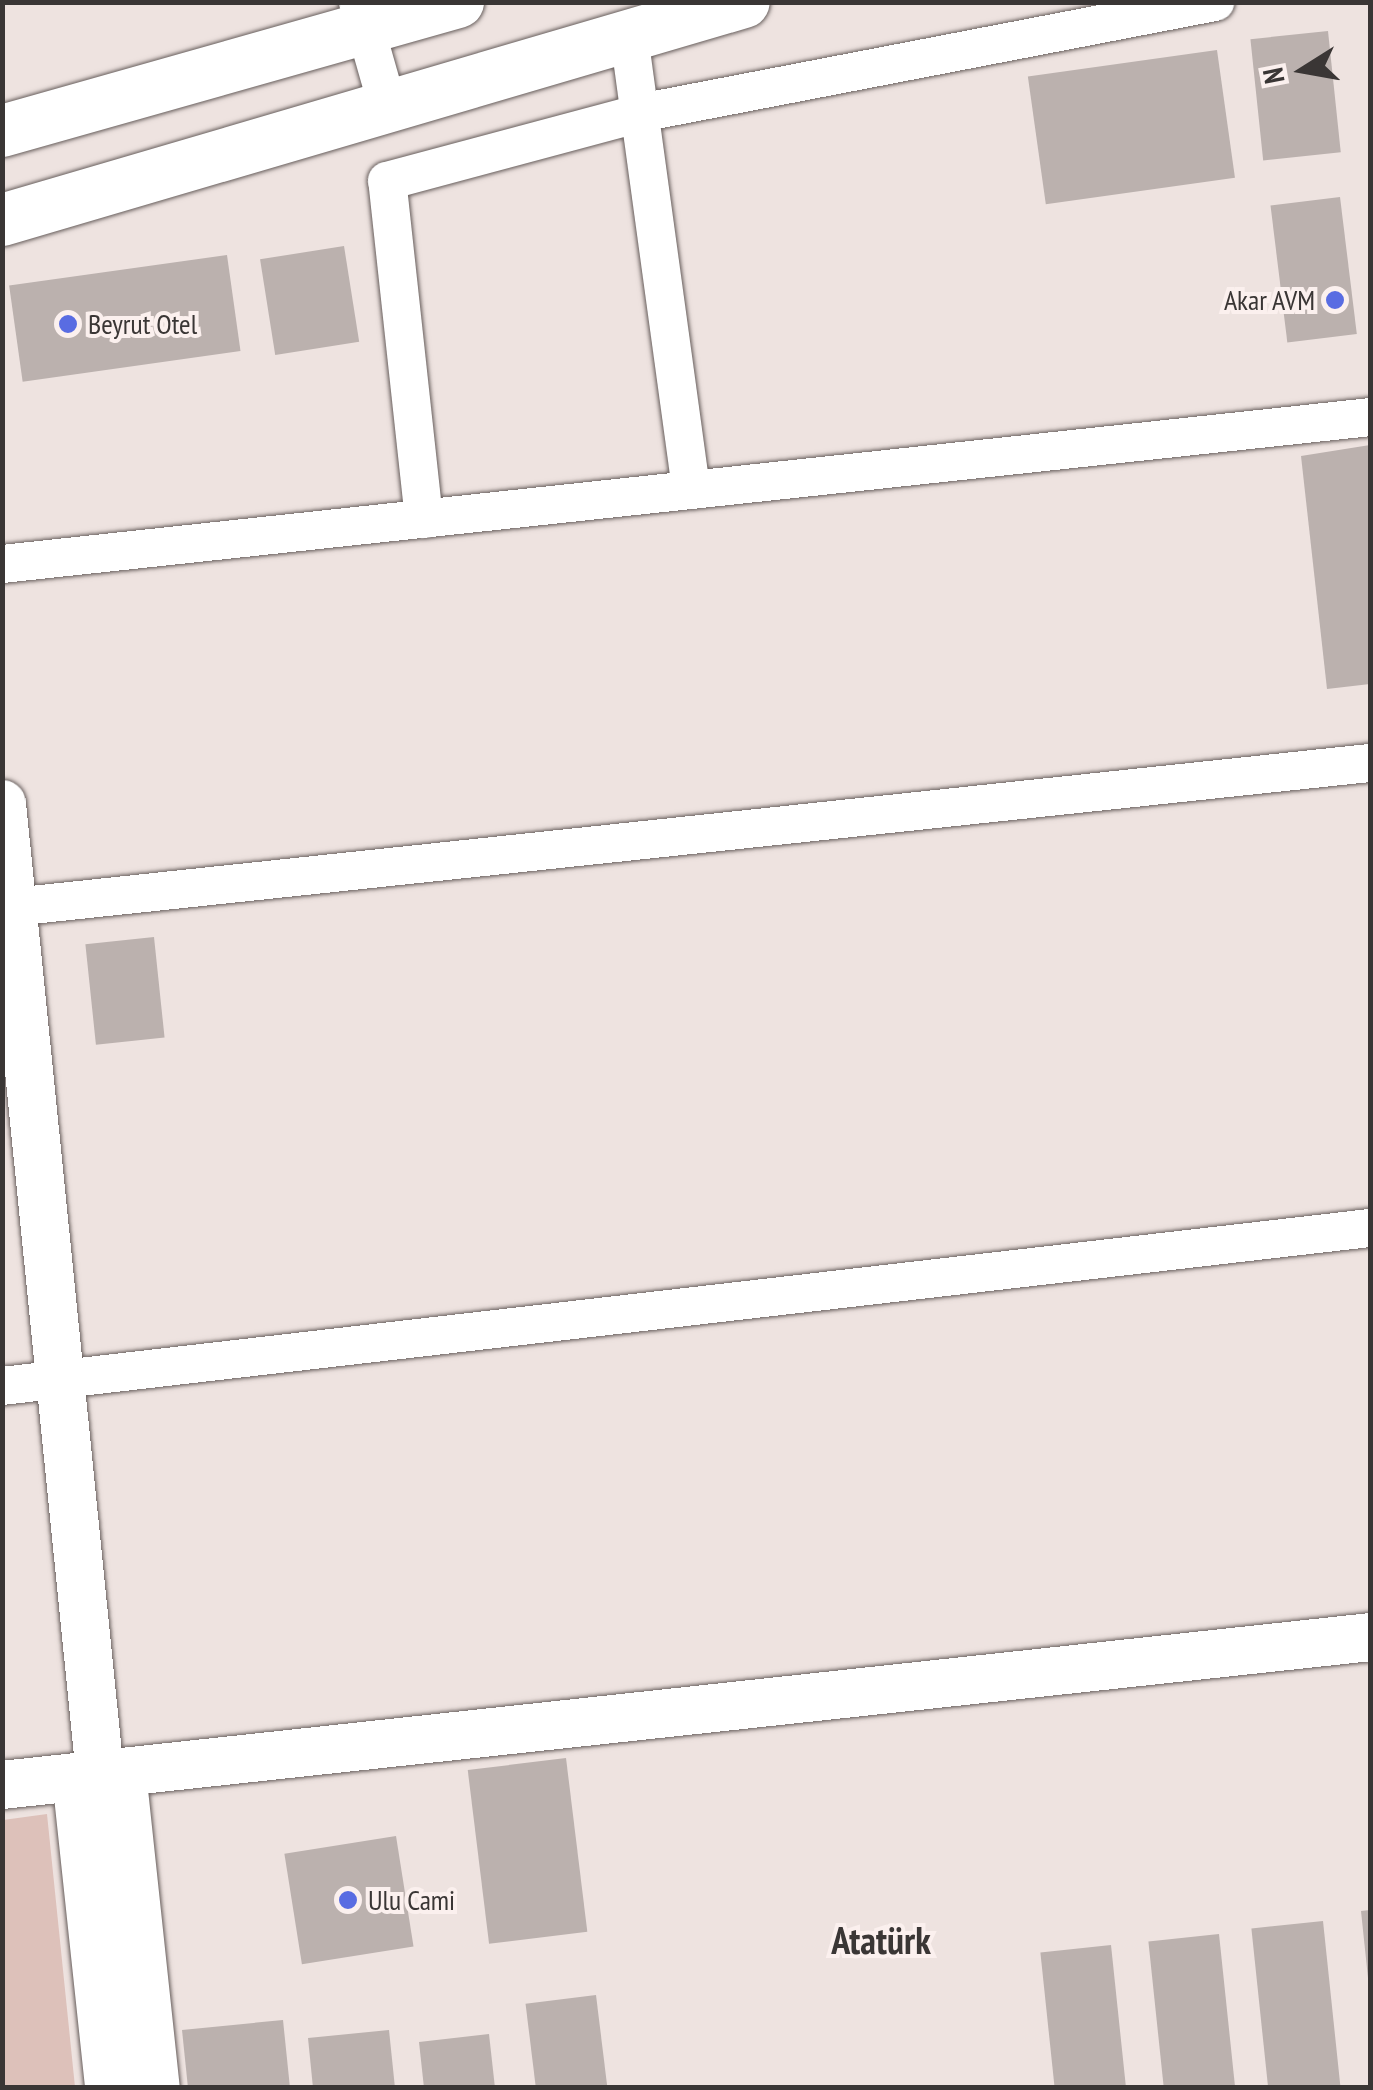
<!DOCTYPE html>
<meta charset="utf-8">
<style>
body{margin:0}
#map{position:relative;width:1373px;height:2090px;overflow:hidden;background:#eee3e0;font-family:"PT Sans Narrow",sans-serif}
div>[style]{position:absolute}
.green>*{inset:0;background:#ddc1ba}
.building>*{inset:0;background:#bbb1ae;transform-origin:0 0}
.roads{filter:drop-shadow(0 0 2px #675e5c) drop-shadow(0 0 2px #675e5c)}
.minor>*{height:38px;margin:-19px;padding:0 19px;transform-origin:19px;border-radius:19px;background:#fff}
.tertiary>*{height:48px;margin:-24px;padding:0 24px;transform-origin:24px;border-radius:24px;background:#fff}
.secondary>*{height:52px;margin:-26px;padding:0 26px;transform-origin:26px;border-radius:26px;background:#fff}
.dots>*{width:28px;height:28px;translate:-50% -50%;box-sizing:border-box;border:5px solid #fbf0ee;border-radius:50%}
span{translate:-50% -50%;white-space:nowrap;text-align:center;line-height:1.15;-webkit-text-stroke:8px #fbf0ee;paint-order:stroke}
.poi-label{font-size:28px;color:#3a3635}
.right{translate:-100% -50%;text-align:right}
.left{translate:0 -50%;text-align:left}
.district-label{font-size:38px;color:#3a3635;font-weight:700}
.frame{position:absolute;inset:0;border:5px solid #3a3635;pointer-events:none}
.north{position:absolute;left:1253px;top:20px;width:100px;height:100px;-webkit-text-stroke:8px #fbf0ee;paint-order:stroke;rotate:259deg;font-size:28px;font-weight:700;line-height:40px;text-align:center;color:#3a3635}
.north::after{content:'';display:block;margin:auto;width:35px;height:45px;background:#3a3635;clip-path:polygon(50% 0,100% 100%,50% 72%,0 100%)}
</style>
<div id="map">
<div class="green">
<div style="clip-path:polygon(47px 1814px,75px 2087px,3px 2087px,3px 1820px)"></div>
</div>
<div class="building">
<div style="left:1328px;top:31px;width:122px;height:78px;rotate:84deg"></div>
<div style="left:1217px;top:50px;width:129px;height:191px;rotate:82deg"></div>
<div style="left:1340px;top:197px;width:138px;height:70px;rotate:83deg"></div>
<div style="left:344px;top:246px;width:97px;height:85px;rotate:81deg"></div>
<div style="left:227px;top:255px;width:97px;height:220px;rotate:82deg"></div>
<div style="clip-path:polygon(1370px 445px,1370px 684px,1327px 689px,1301px 456px)"></div>
<div style="left:154px;top:937px;width:101px;height:69px;rotate:84deg"></div>
<div style="left:566px;top:1758px;width:175px;height:99px;rotate:83deg"></div>
<div style="left:396px;top:1836px;width:112px;height:113px;rotate:81deg"></div>
<div style="clip-path:polygon(1370px 1910px,1370px 1978px,1368px 1978px,1361px 1911px)"></div>
<div style="left:1323px;top:1921px;width:168px;height:72px;rotate:84deg"></div>
<div style="left:1219px;top:1934px;width:155px;height:71px;rotate:84deg"></div>
<div style="left:1111px;top:1945px;width:144px;height:71px;rotate:84deg"></div>
<div style="left:596px;top:1995px;width:94px;height:71px;rotate:83deg"></div>
<div style="clip-path:polygon(283px 2020px,290px 2088px,188px 2088px,182px 2030px)"></div>
<div style="clip-path:polygon(389px 2030px,395px 2088px,313px 2088px,308px 2038px)"></div>
<div style="clip-path:polygon(489px 2034px,495px 2088px,424px 2088px,419px 2042px)"></div>
</div>
<div class="roads">
<div class="minor">
<div style="left:358px;top:2px;width:109px;rotate:74.1deg"></div>
<div style="left:629px;top:36px;width:458px;rotate:82.2deg"></div>
<div style="left:424px;top:519px;width:340px;rotate:-96.2deg"></div>
<div style="left:387px;top:181px;width:262px;rotate:-15deg"></div>
<div style="left:640px;top:113px;width:586px;rotate:-10.93deg"></div>
<div style="left:2px;top:564px;width:1376px;rotate:-6.13deg"></div>
<div style="left:13px;top:907px;width:1365px;rotate:-6.06deg"></div>
<div style="left:2px;top:1386px;width:1377px;rotate:-6.59deg"></div>
</div>
<div class="tertiary">
<div style="left:2px;top:804px;width:975px;rotate:84.23deg"></div>
<div style="left:122px;top:1772px;width:318px;rotate:83.9deg"></div>
<div style="left:76px;top:1777px;width:313px;rotate:83.9deg"></div>
<div style="left:2px;top:1785px;width:1376px;rotate:-6.17deg"></div>
</div>
<div class="secondary">
<div style="left:2px;top:131px;width:474px;rotate:-15.8deg"></div>
<div style="left:2px;top:220px;width:773px;rotate:-16.37deg"></div>
</div>
</div>
<div class="dots">
<div style="left:1335px;top:300px;background:#596ce2"></div>
<div style="left:68px;top:324px;background:#596ce2"></div>
<div style="left:348px;top:1900px;background:#596ce2"></div>
</div>
<div class="poi-label">
<span class="right" style="left:1315px;top:300px">Akar AVM</span>
<span class="left" style="left:88px;top:324px">Beyrut Otel</span>
<span class="left" style="left:368px;top:1900px">Ulu Cami</span>
</div>
<div class="district-label">
<span style="left:881px;top:1940px">Atatürk</span>
</div>
<div class="frame"></div>
<div class="north">N</div>
</div>
